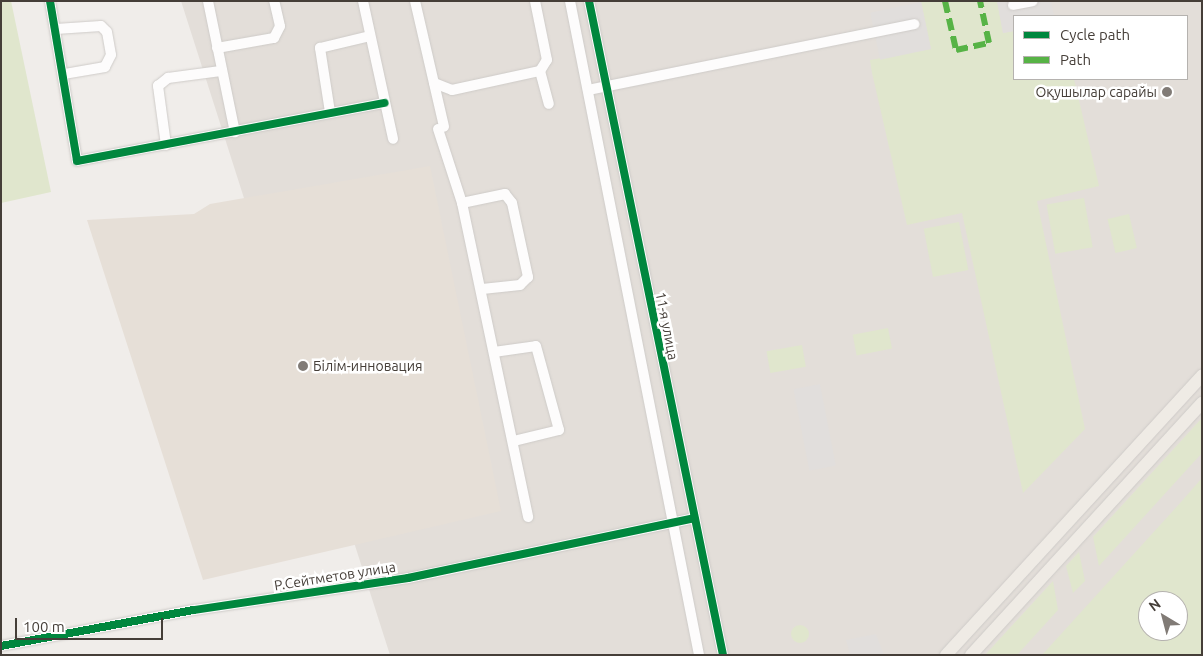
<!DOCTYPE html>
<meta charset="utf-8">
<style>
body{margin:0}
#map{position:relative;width:1203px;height:656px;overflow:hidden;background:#f0edea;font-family:Ubuntu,sans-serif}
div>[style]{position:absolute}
.residential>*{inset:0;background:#e3ded9}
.education>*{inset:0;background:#e6dfd7}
.green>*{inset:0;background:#e0e6cd;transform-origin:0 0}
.round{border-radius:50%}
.parking>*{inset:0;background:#e1dedc;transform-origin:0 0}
.roads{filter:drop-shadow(0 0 1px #cecbc8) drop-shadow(0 0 1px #cecbc8)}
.minor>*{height:10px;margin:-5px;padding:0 5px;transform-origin:5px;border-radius:5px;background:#fdfcfc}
.major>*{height:12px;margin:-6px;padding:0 6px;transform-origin:6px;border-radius:6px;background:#efebe5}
.quiet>*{height:6px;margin-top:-3px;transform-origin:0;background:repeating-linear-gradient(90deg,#57b346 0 12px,transparent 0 18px)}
.cycleway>*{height:8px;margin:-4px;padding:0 4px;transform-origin:4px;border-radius:4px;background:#00873e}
.dots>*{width:14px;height:14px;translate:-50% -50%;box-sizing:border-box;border:2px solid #fff;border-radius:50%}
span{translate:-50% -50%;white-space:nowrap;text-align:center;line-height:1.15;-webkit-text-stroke:5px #fff;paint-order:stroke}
.poi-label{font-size:14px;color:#453e38}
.right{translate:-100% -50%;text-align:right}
.left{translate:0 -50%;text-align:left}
.street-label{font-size:14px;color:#453e38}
.frame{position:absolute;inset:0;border:2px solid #453e38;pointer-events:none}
.legend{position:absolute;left:1013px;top:15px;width:175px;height:65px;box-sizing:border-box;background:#fff;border:1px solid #b5b2af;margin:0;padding:6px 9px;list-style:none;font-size:15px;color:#453e38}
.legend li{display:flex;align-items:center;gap:10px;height:25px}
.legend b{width:25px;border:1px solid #b5b2af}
.north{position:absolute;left:1138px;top:591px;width:50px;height:50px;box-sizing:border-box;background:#fff;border:1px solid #b5b2af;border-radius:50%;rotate:323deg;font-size:14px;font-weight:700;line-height:20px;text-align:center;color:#453e38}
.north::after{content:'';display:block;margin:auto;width:18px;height:22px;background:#817b76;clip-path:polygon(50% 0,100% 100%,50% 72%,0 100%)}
.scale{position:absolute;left:15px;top:618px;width:148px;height:22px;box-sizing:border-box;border:2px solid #453e38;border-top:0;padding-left:6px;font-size:15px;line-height:18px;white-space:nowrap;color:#453e38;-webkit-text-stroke:4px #fff;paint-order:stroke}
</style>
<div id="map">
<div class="residential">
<div style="clip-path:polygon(evenodd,181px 1px,1202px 1px,1202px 655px,390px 655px,181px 1px,1014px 16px,1187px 16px,1187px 79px,1014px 79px,1014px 16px,181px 1px,1148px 601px,1178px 601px,1178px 631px,1148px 631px,1148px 601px)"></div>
</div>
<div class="education">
<div style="clip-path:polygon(430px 166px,501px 511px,203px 580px,87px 220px,194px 214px,210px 204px)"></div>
</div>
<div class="green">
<div style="clip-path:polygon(1px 1px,11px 1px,51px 192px,1px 203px)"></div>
<div style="clip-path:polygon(921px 1px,997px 1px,1003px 33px,1014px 31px,1014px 79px,1074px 79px,1099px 186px,1037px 201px,1085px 429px,1023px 493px,962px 213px,907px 225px,872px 73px,870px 60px,931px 49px)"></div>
<div style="left:1084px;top:198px;width:50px;height:38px;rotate:80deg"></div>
<div style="left:1129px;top:214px;width:35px;height:22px;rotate:77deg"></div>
<div style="left:959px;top:222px;width:49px;height:36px;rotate:79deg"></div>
<div style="left:888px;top:328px;width:21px;height:36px;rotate:79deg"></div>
<div style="left:802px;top:345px;width:22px;height:36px;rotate:80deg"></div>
<div style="clip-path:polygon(1202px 418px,1202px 453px,1099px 566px,1093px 537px)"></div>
<div style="clip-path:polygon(evenodd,1202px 478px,1202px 655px,1042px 655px,1181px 502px,1202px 478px,1148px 601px,1178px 601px,1178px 631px,1148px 631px,1148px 601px)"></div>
<div style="clip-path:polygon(1079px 552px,1085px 581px,1073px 593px,1066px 566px)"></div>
<div style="clip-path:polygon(1053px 581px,1058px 610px,1017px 655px,985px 655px)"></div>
<div class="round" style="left:791px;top:625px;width:18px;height:18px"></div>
</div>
<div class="parking">
<div style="clip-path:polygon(997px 1px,1051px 1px,1054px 16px,1014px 16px,1014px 31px,1003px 33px)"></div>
<div style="left:921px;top:2px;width:48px;height:52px;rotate:78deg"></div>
<div style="left:820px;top:384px;width:83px;height:27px;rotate:79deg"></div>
<div style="clip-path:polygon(876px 634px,884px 655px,850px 655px,846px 640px)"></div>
</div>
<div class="roads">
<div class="minor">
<div style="left:50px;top:1px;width:162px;rotate:80.4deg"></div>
<div style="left:77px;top:161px;width:313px;rotate:-10.7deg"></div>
<div style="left:208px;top:1px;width:134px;rotate:78.4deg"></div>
<div style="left:363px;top:1px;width:141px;rotate:77.7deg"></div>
<div style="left:415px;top:1px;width:129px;rotate:77deg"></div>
<div style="left:570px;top:1px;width:667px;rotate:78.84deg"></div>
<div style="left:589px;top:1px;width:668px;rotate:78.42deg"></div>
<div style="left:1013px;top:5px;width:20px;rotate:-11deg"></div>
<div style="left:56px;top:29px;width:45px;rotate:-3.8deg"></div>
<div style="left:101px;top:26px;width:8px;rotate:45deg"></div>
<div style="left:107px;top:32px;width:23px;rotate:80deg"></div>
<div style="left:111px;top:55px;width:13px;rotate:117deg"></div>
<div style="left:105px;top:67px;width:42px;rotate:170.3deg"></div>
<div style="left:217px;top:48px;width:58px;rotate:-10deg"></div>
<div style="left:274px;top:38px;width:13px;rotate:-63deg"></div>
<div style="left:280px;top:26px;width:26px;rotate:-103deg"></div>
<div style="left:540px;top:71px;width:34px;rotate:75deg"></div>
<div style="left:434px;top:83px;width:19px;rotate:21deg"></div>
<div style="left:452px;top:90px;width:90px;rotate:-12.2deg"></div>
<div style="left:540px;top:71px;width:13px;rotate:-58deg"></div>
<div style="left:547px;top:60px;width:60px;rotate:-101.5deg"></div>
<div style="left:588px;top:90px;width:333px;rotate:-11.4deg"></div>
<div style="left:330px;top:112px;width:65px;rotate:-98.9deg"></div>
<div style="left:320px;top:48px;width:51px;rotate:-13.5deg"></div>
<div style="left:438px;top:129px;width:78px;rotate:72deg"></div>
<div style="left:462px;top:203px;width:321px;rotate:78.1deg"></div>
<div style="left:166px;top:145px;width:60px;rotate:-97.7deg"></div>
<div style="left:158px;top:86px;width:13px;rotate:-39deg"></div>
<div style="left:168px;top:78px;width:53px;rotate:-7.5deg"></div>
<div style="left:462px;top:203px;width:44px;rotate:-11.8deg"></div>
<div style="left:505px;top:194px;width:11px;rotate:52deg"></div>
<div style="left:512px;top:203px;width:76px;rotate:77.8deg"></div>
<div style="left:528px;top:277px;width:11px;rotate:135deg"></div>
<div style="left:520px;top:285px;width:38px;rotate:174deg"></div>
<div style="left:494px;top:352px;width:42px;rotate:-8.1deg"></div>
<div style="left:536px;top:346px;width:87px;rotate:74.7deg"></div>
<div style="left:559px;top:430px;width:46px;rotate:166.3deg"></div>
<div style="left:1px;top:646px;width:196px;rotate:-10.6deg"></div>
<div style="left:194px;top:610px;width:216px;rotate:-8.5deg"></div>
<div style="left:408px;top:578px;width:292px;rotate:-11.8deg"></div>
</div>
<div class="major">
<div style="left:946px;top:655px;width:379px;rotate:-47.5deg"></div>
<div style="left:971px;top:655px;width:342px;rotate:-47.5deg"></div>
</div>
</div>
<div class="quiet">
<div style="left:945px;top:1px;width:50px;rotate:77.3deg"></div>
<div style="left:956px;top:50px;width:34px;rotate:-12deg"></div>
<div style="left:989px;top:43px;width:43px;rotate:-102.1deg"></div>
</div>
<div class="cycleway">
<div style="left:50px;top:1px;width:162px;rotate:80.4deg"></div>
<div style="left:77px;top:161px;width:313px;rotate:-10.7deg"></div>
<div style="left:589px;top:1px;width:668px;rotate:78.42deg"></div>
<div style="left:1px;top:646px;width:196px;rotate:-10.6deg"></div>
<div style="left:194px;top:610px;width:216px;rotate:-8.5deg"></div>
<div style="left:408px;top:578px;width:292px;rotate:-11.8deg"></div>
</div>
<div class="dots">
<div style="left:1167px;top:92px;background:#817b76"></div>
<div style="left:303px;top:366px;background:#817b76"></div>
</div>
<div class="poi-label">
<span class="right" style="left:1157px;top:92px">Оқушылар сарайы</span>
<span class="left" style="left:313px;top:366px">Білім-инновация</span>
</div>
<div class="street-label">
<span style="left:667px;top:326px;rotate:79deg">11-я улица</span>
<span style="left:335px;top:576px;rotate:-9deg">Р.Сейтметов улица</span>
</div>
<div class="frame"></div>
<ul class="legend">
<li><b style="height:6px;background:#00873e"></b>Cycle path</li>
<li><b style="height:6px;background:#57b346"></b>Path</li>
</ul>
<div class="north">N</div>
<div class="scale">100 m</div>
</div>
